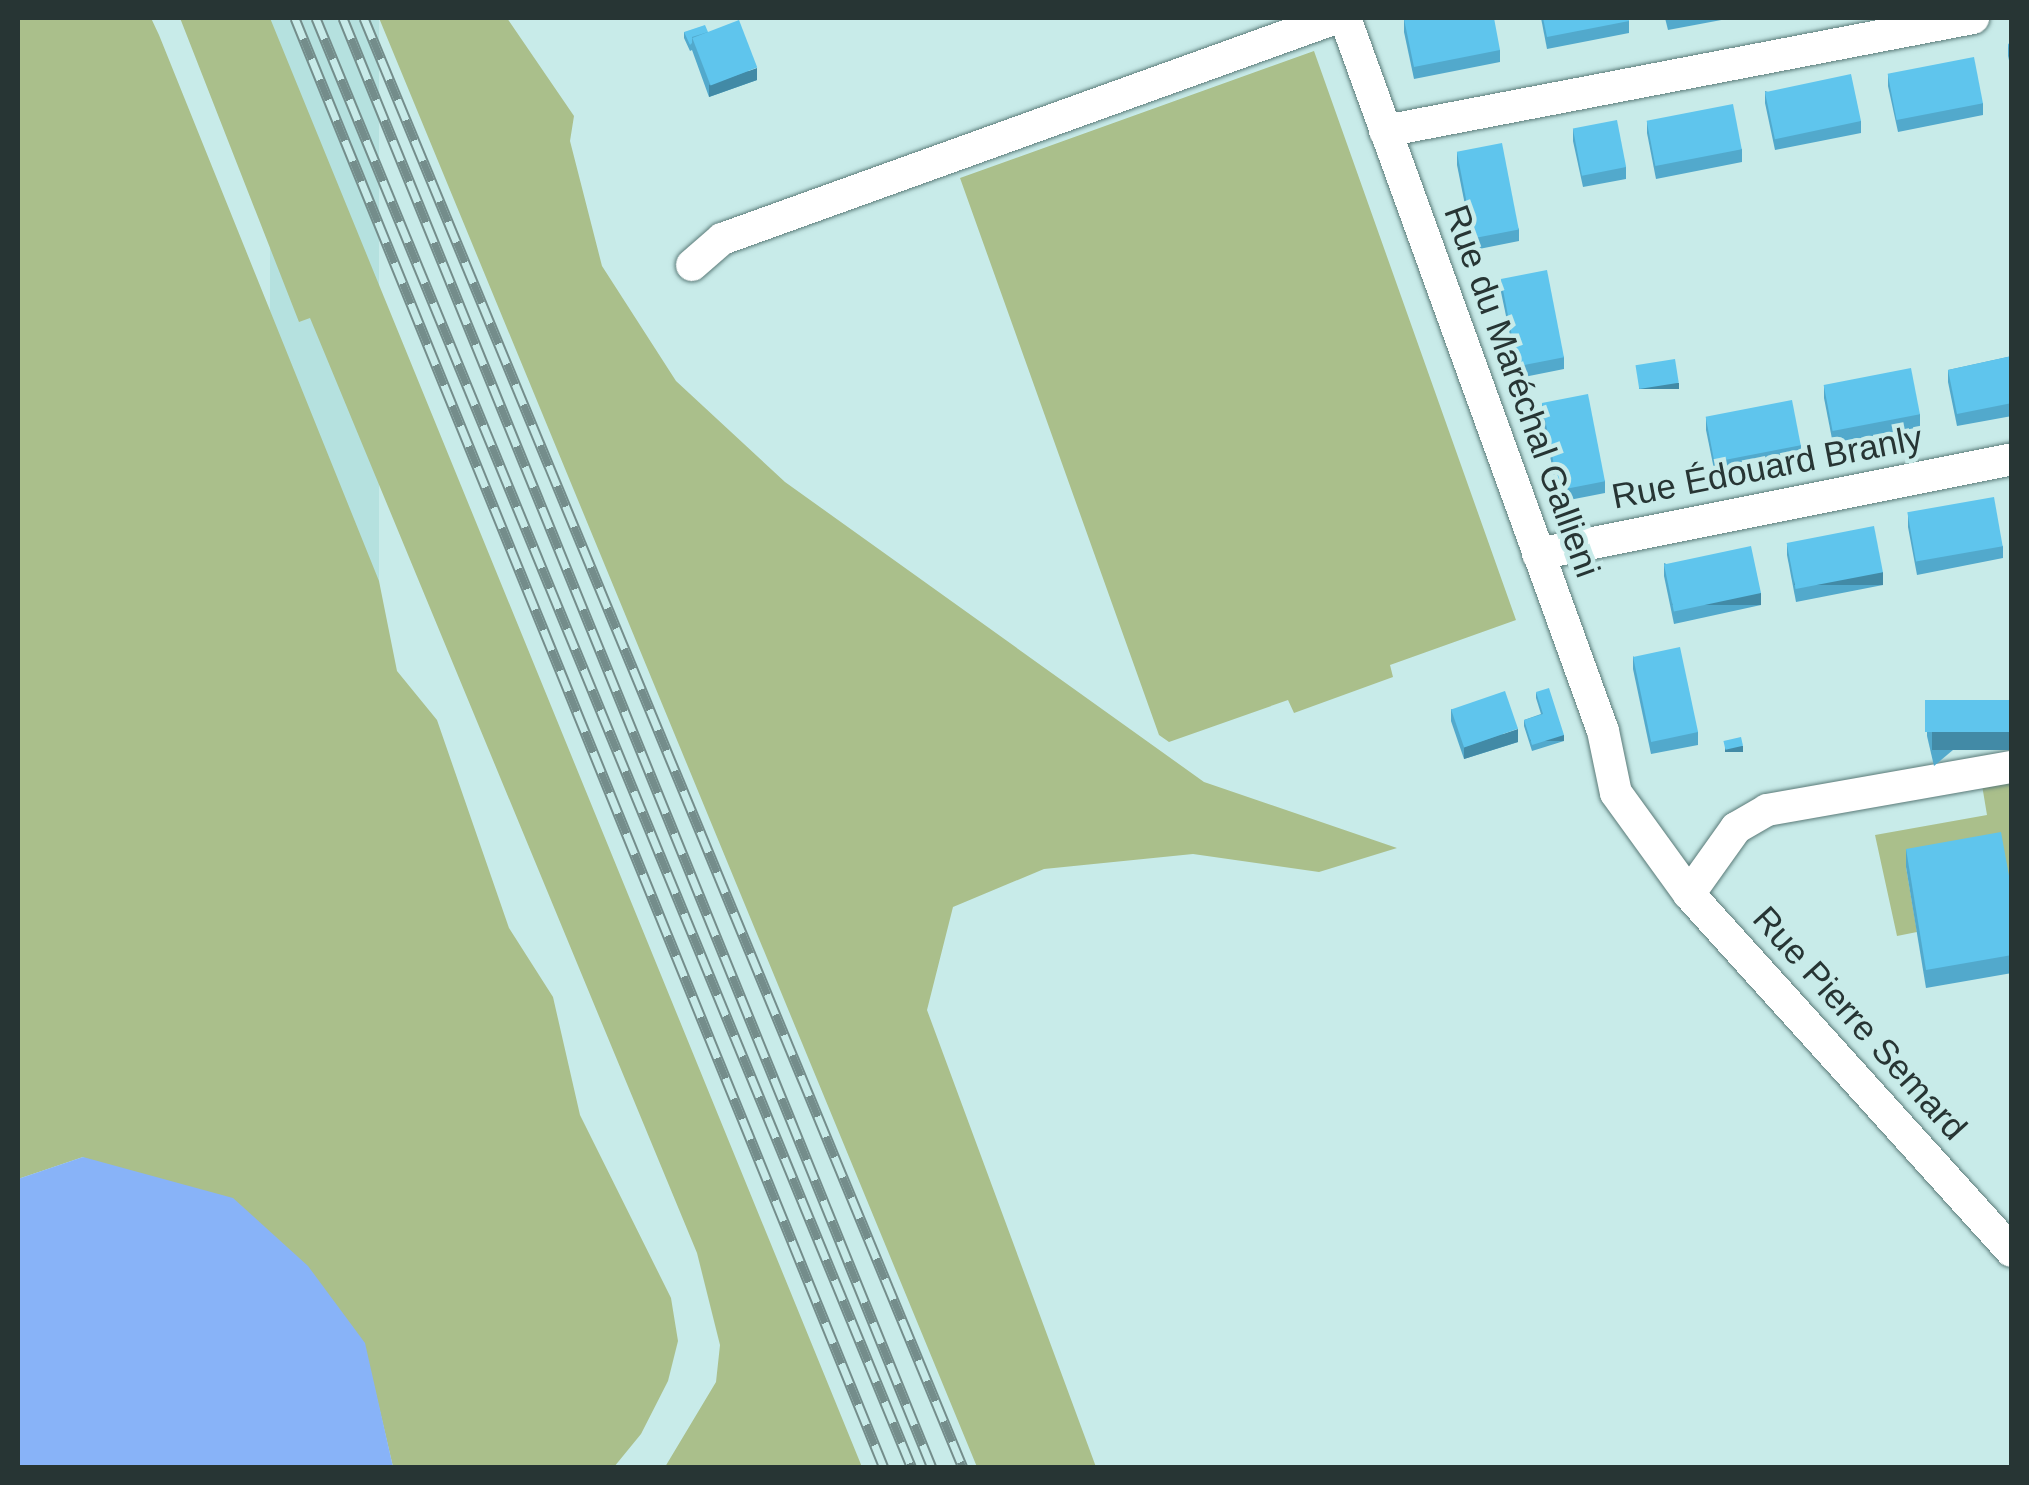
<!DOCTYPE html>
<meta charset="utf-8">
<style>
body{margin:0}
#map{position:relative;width:2029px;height:1485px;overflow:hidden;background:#c8ebe9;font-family:Helvetica,sans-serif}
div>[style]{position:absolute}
.built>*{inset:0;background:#b5e1df;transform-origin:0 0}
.green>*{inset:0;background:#aabf8b}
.water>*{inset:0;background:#88b3f8}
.roads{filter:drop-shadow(0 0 2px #5a7a78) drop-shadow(0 0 2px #5a7a78)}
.street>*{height:32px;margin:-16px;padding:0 16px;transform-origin:16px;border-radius:16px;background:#fff}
.rail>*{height:11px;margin-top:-5.5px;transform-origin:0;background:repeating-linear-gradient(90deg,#c8ebe9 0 22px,#748d8b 0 44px);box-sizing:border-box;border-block:2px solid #748d8b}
.wall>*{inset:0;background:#52a9cc}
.shaded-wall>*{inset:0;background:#428aa6;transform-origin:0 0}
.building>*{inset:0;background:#5fc5ed;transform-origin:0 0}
span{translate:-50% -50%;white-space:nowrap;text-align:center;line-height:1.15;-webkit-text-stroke:9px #c8ebe9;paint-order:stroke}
.street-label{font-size:35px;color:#273534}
.frame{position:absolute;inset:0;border:20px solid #273534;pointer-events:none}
</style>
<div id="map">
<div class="built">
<div style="left:270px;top:18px;width:109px;height:1565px"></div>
</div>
<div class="green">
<div style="clip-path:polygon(18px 18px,151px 18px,159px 35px,379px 581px,397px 671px,437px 720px,509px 928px,553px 997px,580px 1115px,671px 1298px,678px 1341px,668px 1381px,641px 1434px,614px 1467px,393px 1467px,364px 1343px,83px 1157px,18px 1179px)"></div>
<div style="clip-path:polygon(180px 18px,270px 18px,862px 1467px,665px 1467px,716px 1382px,720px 1345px,697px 1253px,310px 318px,299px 322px)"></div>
<div style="clip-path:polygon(379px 18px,507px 18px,574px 116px,570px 141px,602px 266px,676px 381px,785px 482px,1204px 782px,1397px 848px,1319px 872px,1193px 854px,1044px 869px,953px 907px,927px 1010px,1096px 1467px,977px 1467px)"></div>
<div style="clip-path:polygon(1314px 51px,1516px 620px,1390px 665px,1393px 677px,1294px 713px,1288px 700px,1169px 742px,1159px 735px,960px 178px)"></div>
<div style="clip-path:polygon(2011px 782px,2011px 910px,1906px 867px,1917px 932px,1897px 936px,1875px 835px,1987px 815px,1982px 785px)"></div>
</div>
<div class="water">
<div style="clip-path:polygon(83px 1157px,233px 1198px,308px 1266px,365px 1343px,393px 1467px,18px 1467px,18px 1179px)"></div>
</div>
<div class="roads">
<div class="street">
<div style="left:1345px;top:18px;width:758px;rotate:70.11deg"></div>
<div style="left:1603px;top:731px;width:63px;rotate:78.2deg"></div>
<div style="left:1616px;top:793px;width:125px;rotate:54.1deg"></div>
<div style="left:1689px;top:894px;width:481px;rotate:47.9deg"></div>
<div style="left:1385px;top:131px;width:599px;rotate:-10.88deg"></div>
<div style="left:692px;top:265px;width:40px;rotate:-41deg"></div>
<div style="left:722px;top:239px;width:653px;rotate:-19.8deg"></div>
<div style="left:1538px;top:554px;width:483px;rotate:-11.3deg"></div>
<div style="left:1689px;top:894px;width:81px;rotate:-54.5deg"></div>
<div style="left:1736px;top:828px;width:36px;rotate:-30deg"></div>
<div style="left:1767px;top:810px;width:249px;rotate:-10deg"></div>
</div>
</div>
<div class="rail">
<div style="left:295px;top:18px;width:1565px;rotate:67.89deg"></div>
<div style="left:316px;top:18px;width:1568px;rotate:67.66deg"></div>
<div style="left:343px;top:18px;width:1565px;rotate:67.89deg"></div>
<div style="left:364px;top:18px;width:1569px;rotate:67.55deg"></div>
</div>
<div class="wall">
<div style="clip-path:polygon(1541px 18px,1629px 18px,1629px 33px,1547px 49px)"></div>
<div style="clip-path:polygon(1665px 18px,1732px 18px,1668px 30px)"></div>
<div style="clip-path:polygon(1404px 19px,1500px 50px,1500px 62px,1414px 79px,1404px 32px)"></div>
<div style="clip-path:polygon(684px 32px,708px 32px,757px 80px,709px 97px,692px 50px,690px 51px,684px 38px)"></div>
<div style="clip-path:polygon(2012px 43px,2012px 73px,2008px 56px,2008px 44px)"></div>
<div style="clip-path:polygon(1888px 74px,1983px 103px,1983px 115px,1898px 132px,1888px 86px)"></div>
<div style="clip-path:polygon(1765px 91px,1861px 121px,1861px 133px,1775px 150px,1765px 103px)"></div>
<div style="clip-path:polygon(1647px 121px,1742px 149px,1742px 162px,1656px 179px,1647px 133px)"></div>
<div style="clip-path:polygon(1573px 129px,1626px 167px,1626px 179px,1583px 187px,1573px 141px)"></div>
<div style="clip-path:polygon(1457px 152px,1519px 229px,1519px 241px,1474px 250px,1457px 165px)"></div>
<div style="clip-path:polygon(1501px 280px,1564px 357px,1564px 369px,1519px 378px,1501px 292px)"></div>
<div style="clip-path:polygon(2012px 356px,2012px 416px,1957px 426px,1948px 382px,1948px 370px)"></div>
<div style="clip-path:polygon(1824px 386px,1920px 414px,1920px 427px,1833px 444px,1824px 398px)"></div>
<div style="clip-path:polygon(1542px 403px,1605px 481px,1605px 493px,1559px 502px,1542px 415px)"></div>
<div style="clip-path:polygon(1706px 417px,1801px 445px,1801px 457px,1715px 474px,1706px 430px)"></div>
<div style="clip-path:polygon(1908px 515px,2003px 546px,2003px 558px,1917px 575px,1908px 527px)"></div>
<div style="clip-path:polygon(1787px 543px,1883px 585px,1796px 602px,1787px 555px)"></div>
<div style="clip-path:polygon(1664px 563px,1761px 605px,1674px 624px,1664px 576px)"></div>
<div style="clip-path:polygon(1633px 656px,1698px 732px,1698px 745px,1651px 754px,1633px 669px)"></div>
<div style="clip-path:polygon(1536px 692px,1564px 741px,1532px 751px,1524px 726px,1524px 720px,1541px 714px,1536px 698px)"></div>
<div style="clip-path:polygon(2012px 700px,1934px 766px,1927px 736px,1927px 718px)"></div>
<div style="clip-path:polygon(1451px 709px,1518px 742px,1464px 759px,1451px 721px)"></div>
<div style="clip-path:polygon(1906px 849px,2012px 892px,2012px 973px,1926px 988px,1906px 867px)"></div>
</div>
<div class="shaded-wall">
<div style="clip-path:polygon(757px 68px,757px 80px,709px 97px,709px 85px)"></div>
<div style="left:1679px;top:383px;width:6px;height:40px;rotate:90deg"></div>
<div style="left:1883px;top:572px;width:13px;height:89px;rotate:90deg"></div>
<div style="left:1761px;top:593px;width:12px;height:89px;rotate:90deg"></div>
<div style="clip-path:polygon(1518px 729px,1518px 742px,1464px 759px,1464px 747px)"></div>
<div style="left:2012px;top:732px;width:18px;height:80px;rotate:90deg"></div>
<div style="left:1564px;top:735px;width:6px;height:34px;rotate:90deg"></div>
<div style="left:1743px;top:746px;width:6px;height:18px;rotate:90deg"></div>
</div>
<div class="building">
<div style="clip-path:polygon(1412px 18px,1494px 18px,1500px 50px,1414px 67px,1404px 19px)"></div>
<div style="clip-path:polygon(1543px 18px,1629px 18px,1629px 21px,1547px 37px)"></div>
<div style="left:739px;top:20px;width:51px;height:50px;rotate:69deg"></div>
<div style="clip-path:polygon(705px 25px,708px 32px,692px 37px,692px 43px,690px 45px,684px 32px)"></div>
<div style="clip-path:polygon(2012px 43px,2012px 61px,2008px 44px)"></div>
<div style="left:1974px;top:57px;width:47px;height:88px;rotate:79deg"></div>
<div style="left:1851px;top:74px;width:48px;height:88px;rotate:78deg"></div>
<div style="left:1733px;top:104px;width:46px;height:88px;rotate:79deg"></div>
<div style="left:1617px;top:120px;width:48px;height:45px;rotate:79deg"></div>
<div style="left:1502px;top:143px;width:88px;height:46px;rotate:79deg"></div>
<div style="left:1547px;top:270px;width:89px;height:47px;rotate:79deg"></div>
<div style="clip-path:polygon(2012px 356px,2012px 403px,1957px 414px,1948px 370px)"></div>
<div style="left:1675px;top:359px;width:24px;height:40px;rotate:81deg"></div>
<div style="left:1911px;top:368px;width:47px;height:89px;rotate:79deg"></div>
<div style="left:1588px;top:394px;width:89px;height:47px;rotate:79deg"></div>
<div style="left:1792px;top:400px;width:46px;height:88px;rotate:79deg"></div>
<div style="left:1994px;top:497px;width:50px;height:88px;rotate:80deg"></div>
<div style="left:1874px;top:526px;width:47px;height:89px;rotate:79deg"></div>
<div style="left:1751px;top:546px;width:48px;height:89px;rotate:78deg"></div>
<div style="left:1680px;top:647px;width:87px;height:48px;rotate:78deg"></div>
<div style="clip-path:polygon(1549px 688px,1564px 735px,1532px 745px,1524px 720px,1543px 714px,1536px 692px)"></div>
<div style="left:1505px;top:691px;width:40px;height:57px;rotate:71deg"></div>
<div style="left:2012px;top:700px;width:32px;height:87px;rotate:90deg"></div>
<div style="left:1741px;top:737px;width:9px;height:18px;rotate:77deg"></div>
<div style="clip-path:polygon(2001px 832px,2012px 892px,2012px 955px,1926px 970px,1906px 849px)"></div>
</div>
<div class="street-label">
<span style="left:1522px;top:391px;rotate:70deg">Rue du Maréchal Gallieni</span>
<span style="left:1767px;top:467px;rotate:-11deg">Rue Édouard Branly</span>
<span style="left:1860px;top:1023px;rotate:48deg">Rue Pierre Semard</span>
</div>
<div class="frame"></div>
</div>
